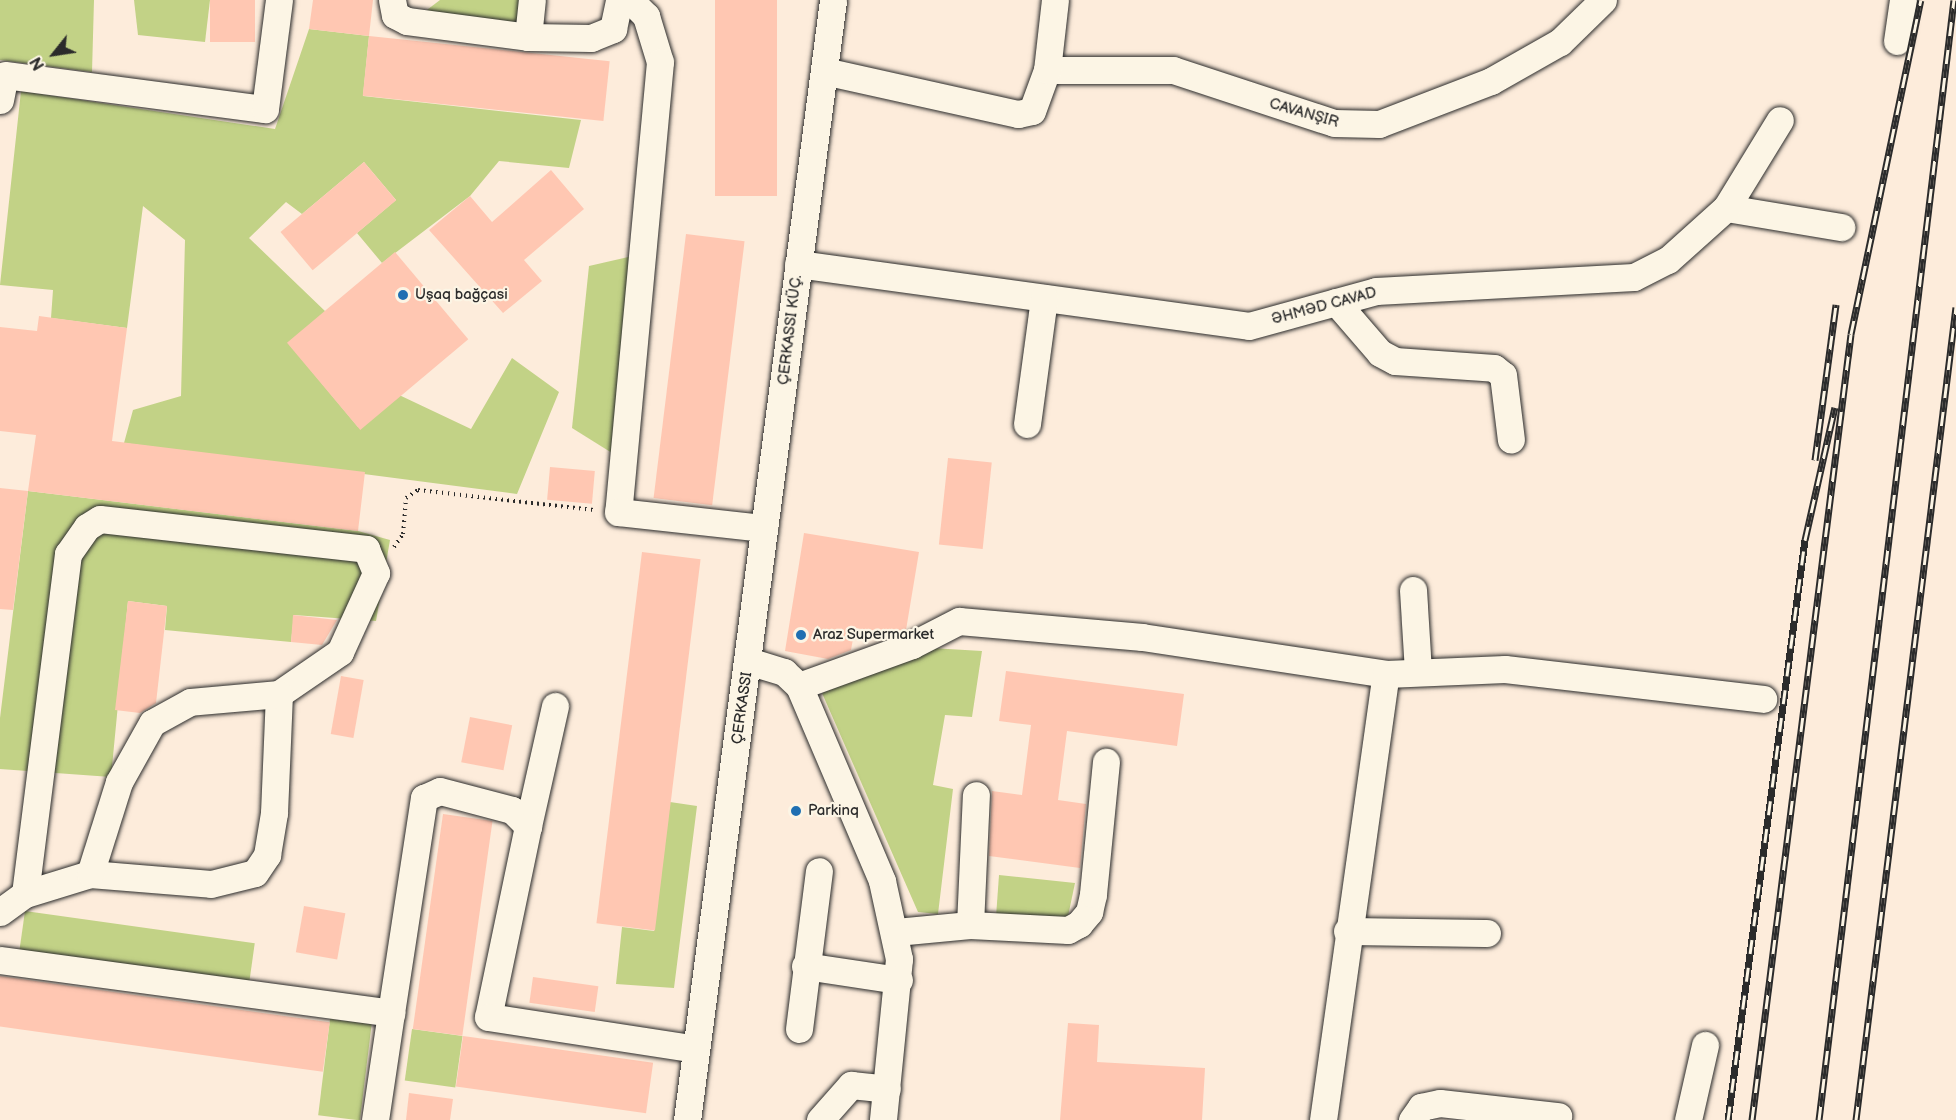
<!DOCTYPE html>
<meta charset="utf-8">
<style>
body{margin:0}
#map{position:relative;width:1956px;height:1120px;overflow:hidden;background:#fdecdb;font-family:"Balsamiq Sans",sans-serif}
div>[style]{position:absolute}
.green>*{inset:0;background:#c2d286;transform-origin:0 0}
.building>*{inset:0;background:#ffc7b2;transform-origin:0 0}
.path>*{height:4px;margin-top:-2px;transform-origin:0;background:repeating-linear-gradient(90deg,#2b2b2b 0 1.5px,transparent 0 6px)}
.roads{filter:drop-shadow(0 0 2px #2b2b2b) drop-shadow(0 0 2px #2b2b2b)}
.minor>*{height:27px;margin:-13.5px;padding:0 13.5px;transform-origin:13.5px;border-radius:13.5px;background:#fcf5e5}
.rail>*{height:7px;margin-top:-3.5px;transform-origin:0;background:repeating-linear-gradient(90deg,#fcf5e5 0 14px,#2b2b2b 0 28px);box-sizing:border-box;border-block:2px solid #2b2b2b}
.dots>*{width:16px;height:16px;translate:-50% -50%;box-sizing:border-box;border:3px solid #fcf5e5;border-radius:50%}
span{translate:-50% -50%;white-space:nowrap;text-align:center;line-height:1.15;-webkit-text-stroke:4.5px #fcf5e5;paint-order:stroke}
.street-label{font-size:15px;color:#2b2b2b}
.poi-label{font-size:15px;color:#2b2b2b}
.left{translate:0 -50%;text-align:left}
.north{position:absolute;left:24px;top:24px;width:60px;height:60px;-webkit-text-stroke:4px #fcf5e5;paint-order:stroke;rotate:240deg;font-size:16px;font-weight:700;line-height:24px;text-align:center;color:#2b2b2b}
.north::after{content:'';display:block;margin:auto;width:21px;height:27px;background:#2b2b2b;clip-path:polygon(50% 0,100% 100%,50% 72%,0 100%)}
</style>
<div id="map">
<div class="green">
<div style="clip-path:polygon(0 0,94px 0,92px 72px,0 60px)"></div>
<div style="clip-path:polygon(134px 0,210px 0,205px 42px,138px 35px)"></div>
<div style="clip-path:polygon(440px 0,536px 0,533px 30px,415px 19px)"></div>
<div style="clip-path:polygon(309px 29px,369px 36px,363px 96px,581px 120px,569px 168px,499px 161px,470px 196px,382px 263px,357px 233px,396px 200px,364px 162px,302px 214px,286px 202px,249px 238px,326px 312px,289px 344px,358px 427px,397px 394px,471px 429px,512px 358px,559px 392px,517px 494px,124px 443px,133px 410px,181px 396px,185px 240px,143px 206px,127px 328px,51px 318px,53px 290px,0 285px,21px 91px,275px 129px)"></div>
<div style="clip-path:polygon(637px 255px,612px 453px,572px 428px,589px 266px)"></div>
<div style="clip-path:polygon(28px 491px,358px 531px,390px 540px,376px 621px,294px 615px,291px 642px,165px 630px,167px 606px,128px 601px,111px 777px,0 769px,0 718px)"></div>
<div style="clip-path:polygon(931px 648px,982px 651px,972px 717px,945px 715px,933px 785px,953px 789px,938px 914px,918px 912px,822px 693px)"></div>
<div style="clip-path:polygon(670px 802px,697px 806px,674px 988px,616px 984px,622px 927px,654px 931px)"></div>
<div style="clip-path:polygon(999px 875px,1075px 883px,1067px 921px,996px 917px)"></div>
<div style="left:25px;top:911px;width:232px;height:42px;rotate:8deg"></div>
<div style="left:330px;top:1019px;width:42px;height:97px;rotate:7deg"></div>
<div style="left:412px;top:1029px;width:51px;height:52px;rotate:8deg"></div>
</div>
<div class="building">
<div style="left:210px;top:0;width:45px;height:42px"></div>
<div style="clip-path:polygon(313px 0,373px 0,369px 36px,309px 29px)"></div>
<div style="left:715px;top:0;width:62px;height:196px"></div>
<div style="left:369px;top:36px;width:242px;height:60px;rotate:6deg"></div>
<div style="left:364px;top:162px;width:50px;height:109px;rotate:50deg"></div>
<div style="clip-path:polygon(551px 170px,584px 209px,524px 260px,542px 281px,503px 313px,429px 230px,470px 196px,492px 222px)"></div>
<div style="left:686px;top:234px;width:59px;height:266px;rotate:7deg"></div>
<div style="left:395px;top:252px;width:114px;height:141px;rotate:50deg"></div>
<div style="clip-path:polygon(39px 316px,127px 328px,112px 441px,365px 472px,358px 531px,28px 491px,36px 435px,0 431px,0 327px,37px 331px)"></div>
<div style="left:948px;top:458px;width:44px;height:87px;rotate:6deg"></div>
<div style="left:550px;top:467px;width:45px;height:33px;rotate:5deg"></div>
<div style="clip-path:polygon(0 488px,28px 491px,13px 610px,0 609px)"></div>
<div style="clip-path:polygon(804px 533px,919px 552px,906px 630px,896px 634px,855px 628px,851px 650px,828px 659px,785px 651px)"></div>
<div style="left:642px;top:552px;width:59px;height:374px;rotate:7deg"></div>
<div style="clip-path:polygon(128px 601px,167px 606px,156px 703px,140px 713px,115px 710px)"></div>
<div style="clip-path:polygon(293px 615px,337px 620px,322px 645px,291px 642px)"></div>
<div style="clip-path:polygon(1006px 671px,1184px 694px,1177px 746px,1067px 731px,1058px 800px,1086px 804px,1080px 868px,989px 856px,992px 791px,1022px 795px,1031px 725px,999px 721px)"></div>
<div style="left:341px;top:676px;width:23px;height:59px;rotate:10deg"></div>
<div style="left:470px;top:717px;width:43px;height:46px;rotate:11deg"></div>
<div style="left:443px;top:814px;width:50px;height:217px;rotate:8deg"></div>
<div style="left:304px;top:906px;width:42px;height:47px;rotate:10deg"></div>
<div style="left:0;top:976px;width:333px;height:50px;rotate:8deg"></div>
<div style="left:533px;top:977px;width:66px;height:26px;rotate:8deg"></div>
<div style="clip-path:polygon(1068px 1023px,1099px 1025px,1097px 1062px,1205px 1068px,1202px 1120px,1060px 1120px)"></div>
<div style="left:463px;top:1036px;width:192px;height:51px;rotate:8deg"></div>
<div style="clip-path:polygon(409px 1093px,453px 1099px,450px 1120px,406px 1120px)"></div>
</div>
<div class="path">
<div style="left:394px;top:547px;width:16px;rotate:-55deg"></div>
<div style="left:403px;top:534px;width:36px;rotate:-85deg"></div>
<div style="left:406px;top:498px;width:14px;rotate:-34deg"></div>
<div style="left:418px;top:490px;width:177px;rotate:6.5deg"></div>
</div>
<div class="roads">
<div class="minor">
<div style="left:392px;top:0;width:15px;rotate:79deg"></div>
<div style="left:395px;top:15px;width:13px;rotate:27deg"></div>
<div style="left:407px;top:21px;width:122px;rotate:7.5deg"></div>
<div style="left:528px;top:37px;width:63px;rotate:0.9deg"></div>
<div style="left:591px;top:38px;width:24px;rotate:-22deg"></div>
<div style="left:613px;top:29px;width:30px;rotate:-78deg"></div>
<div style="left:630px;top:0;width:23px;rotate:45deg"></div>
<div style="left:646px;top:16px;width:48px;rotate:73.1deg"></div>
<div style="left:660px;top:62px;width:452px;rotate:95.3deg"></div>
<div style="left:618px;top:512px;width:147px;rotate:6.3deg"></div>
<div style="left:528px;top:37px;width:37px;rotate:-84deg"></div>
<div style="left:1897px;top:41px;width:41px;rotate:-81.7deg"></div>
<div style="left:1047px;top:70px;width:126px"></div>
<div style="left:1173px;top:70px;width:169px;rotate:18.2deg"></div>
<div style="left:1334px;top:123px;width:45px;rotate:1.3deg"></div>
<div style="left:1379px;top:124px;width:120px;rotate:-21deg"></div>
<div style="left:1491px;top:81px;width:79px;rotate:-29.5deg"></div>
<div style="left:1560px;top:42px;width:60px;rotate:-44.3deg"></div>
<div style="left:824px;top:71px;width:199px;rotate:12.5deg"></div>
<div style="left:1018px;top:114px;width:14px;rotate:-12deg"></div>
<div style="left:1032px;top:111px;width:44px;rotate:-69.9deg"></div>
<div style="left:1047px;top:70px;width:70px;rotate:-83.5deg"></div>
<div style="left:0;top:100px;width:25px;rotate:-79deg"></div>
<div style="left:5px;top:75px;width:262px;rotate:7.5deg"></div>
<div style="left:265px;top:109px;width:110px;rotate:-82.7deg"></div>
<div style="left:1726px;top:208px;width:117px;rotate:9.4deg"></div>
<div style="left:798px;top:264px;width:455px;rotate:7.8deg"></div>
<div style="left:1249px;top:326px;width:132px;rotate:-15.4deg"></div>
<div style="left:1376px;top:291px;width:258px;rotate:-3.1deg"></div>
<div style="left:1634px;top:277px;width:38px;rotate:-27deg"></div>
<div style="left:1668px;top:260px;width:78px;rotate:-41.9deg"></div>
<div style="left:1726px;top:208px;width:103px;rotate:-58.5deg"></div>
<div style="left:1336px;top:302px;width:67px;rotate:49.2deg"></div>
<div style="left:1380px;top:353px;width:17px;rotate:28deg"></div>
<div style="left:1395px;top:361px;width:99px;rotate:4deg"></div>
<div style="left:1494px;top:368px;width:11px;rotate:38deg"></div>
<div style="left:1503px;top:375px;width:65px;rotate:83deg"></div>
<div style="left:1027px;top:424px;width:127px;rotate:-82.3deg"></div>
<div style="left:1413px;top:590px;width:81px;rotate:86.5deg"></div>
<div style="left:748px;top:661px;width:38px;rotate:17deg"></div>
<div style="left:784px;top:672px;width:21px;rotate:43deg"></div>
<div style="left:799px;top:686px;width:212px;rotate:66.9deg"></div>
<div style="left:882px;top:881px;width:80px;rotate:77.7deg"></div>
<div style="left:899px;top:959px;width:162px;rotate:95.7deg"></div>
<div style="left:799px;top:686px;width:120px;rotate:-19.9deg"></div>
<div style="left:912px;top:645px;width:53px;rotate:-27.1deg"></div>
<div style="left:959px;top:621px;width:184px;rotate:5deg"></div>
<div style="left:1142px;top:637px;width:247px;rotate:8.6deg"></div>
<div style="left:528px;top:826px;width:123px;rotate:-77.3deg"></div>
<div style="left:25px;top:894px;width:343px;rotate:-82.8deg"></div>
<div style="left:68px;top:554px;width:33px;rotate:-55deg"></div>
<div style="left:87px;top:527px;width:15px;rotate:-32deg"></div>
<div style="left:100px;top:519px;width:268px;rotate:6.4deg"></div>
<div style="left:366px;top:549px;width:26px;rotate:67deg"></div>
<div style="left:376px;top:573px;width:87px;rotate:114.5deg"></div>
<div style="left:340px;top:652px;width:74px;rotate:145.5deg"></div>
<div style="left:0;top:912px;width:31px;rotate:-36deg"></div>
<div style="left:25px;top:894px;width:68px;rotate:-17.1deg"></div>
<div style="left:90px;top:874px;width:121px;rotate:4.7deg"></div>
<div style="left:211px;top:884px;width:45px;rotate:-14deg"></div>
<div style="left:255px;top:873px;width:22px;rotate:-56deg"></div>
<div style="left:267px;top:855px;width:43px;rotate:-80.5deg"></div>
<div style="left:274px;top:813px;width:119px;rotate:-87.6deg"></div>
<div style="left:279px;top:694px;width:89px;rotate:174.9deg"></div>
<div style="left:190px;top:702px;width:43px;rotate:151.1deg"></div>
<div style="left:152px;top:723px;width:68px;rotate:119.2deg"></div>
<div style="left:119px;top:782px;width:96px;rotate:107.5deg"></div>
<div style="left:970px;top:925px;width:130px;rotate:-87.4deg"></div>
<div style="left:1347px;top:931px;width:140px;rotate:0.8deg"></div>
<div style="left:896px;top:932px;width:74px;rotate:-5.4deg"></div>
<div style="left:970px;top:925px;width:98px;rotate:2.9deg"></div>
<div style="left:1068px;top:930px;width:13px;rotate:-29deg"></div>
<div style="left:1079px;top:924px;width:16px;rotate:-50deg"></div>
<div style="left:1089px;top:912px;width:18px;rotate:-77deg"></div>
<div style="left:1093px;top:894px;width:133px;rotate:-84.4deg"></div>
<div style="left:0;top:960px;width:395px;rotate:7.7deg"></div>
<div style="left:391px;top:1013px;width:218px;rotate:-81.3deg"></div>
<div style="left:424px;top:798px;width:17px;rotate:-24deg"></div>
<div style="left:440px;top:791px;width:74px;rotate:14.8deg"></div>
<div style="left:512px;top:810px;width:23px;rotate:45deg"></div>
<div style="left:528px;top:826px;width:195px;rotate:101.8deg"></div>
<div style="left:488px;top:1017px;width:210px;rotate:8.7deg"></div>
<div style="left:805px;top:966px;width:95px;rotate:8.5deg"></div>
<div style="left:799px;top:1029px;width:159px;rotate:-82.8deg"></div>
<div style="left:375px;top:1120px;width:108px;rotate:-81.5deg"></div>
<div style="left:687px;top:1120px;width:1129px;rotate:-82.57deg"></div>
<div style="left:820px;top:1120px;width:47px;rotate:-48.5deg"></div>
<div style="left:851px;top:1085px;width:36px;rotate:6deg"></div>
<div style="left:1323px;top:1120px;width:450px;rotate:-82deg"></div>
<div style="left:1386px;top:674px;width:119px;rotate:-2.4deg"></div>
<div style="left:1505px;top:669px;width:260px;rotate:6.6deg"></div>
<div style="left:1412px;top:1120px;width:16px;rotate:-55deg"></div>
<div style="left:1421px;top:1107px;width:19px;rotate:-12deg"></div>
<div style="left:1440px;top:1103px;width:119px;rotate:6.3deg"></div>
<div style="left:1688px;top:1120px;width:77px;rotate:-77.2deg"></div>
</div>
</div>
<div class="rail">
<div style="left:1815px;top:460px;width:157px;rotate:-82.3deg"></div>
<div style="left:1728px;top:1120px;width:585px;rotate:-82.44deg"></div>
<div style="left:1805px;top:540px;width:136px;rotate:-77.3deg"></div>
<div style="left:1752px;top:1120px;width:792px;rotate:-82.82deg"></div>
<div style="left:1851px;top:334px;width:341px;rotate:-78.2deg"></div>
<div style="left:1819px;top:1120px;width:1128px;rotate:-83.13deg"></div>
<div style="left:1856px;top:1120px;width:819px;rotate:-82.99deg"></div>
</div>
<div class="dots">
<div style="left:403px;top:295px;background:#1f6fb2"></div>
<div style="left:801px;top:635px;background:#1f6fb2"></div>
<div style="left:796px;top:811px;background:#1f6fb2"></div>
</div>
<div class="street-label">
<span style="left:1304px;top:113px;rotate:16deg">CAVANŞIR</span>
<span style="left:1324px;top:306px;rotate:-15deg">ƏHMƏD CAVAD</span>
<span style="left:790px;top:330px;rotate:-83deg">ÇERKASSI KÜÇ.</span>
<span style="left:742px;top:708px;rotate:-82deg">ÇERKASSI</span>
</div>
<div class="poi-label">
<span class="left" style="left:415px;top:295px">Uşaq bağçasi</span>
<span class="left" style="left:813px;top:635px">Araz Supermarket</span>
<span class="left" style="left:808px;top:811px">Parkinq</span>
</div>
<div class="north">N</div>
</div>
